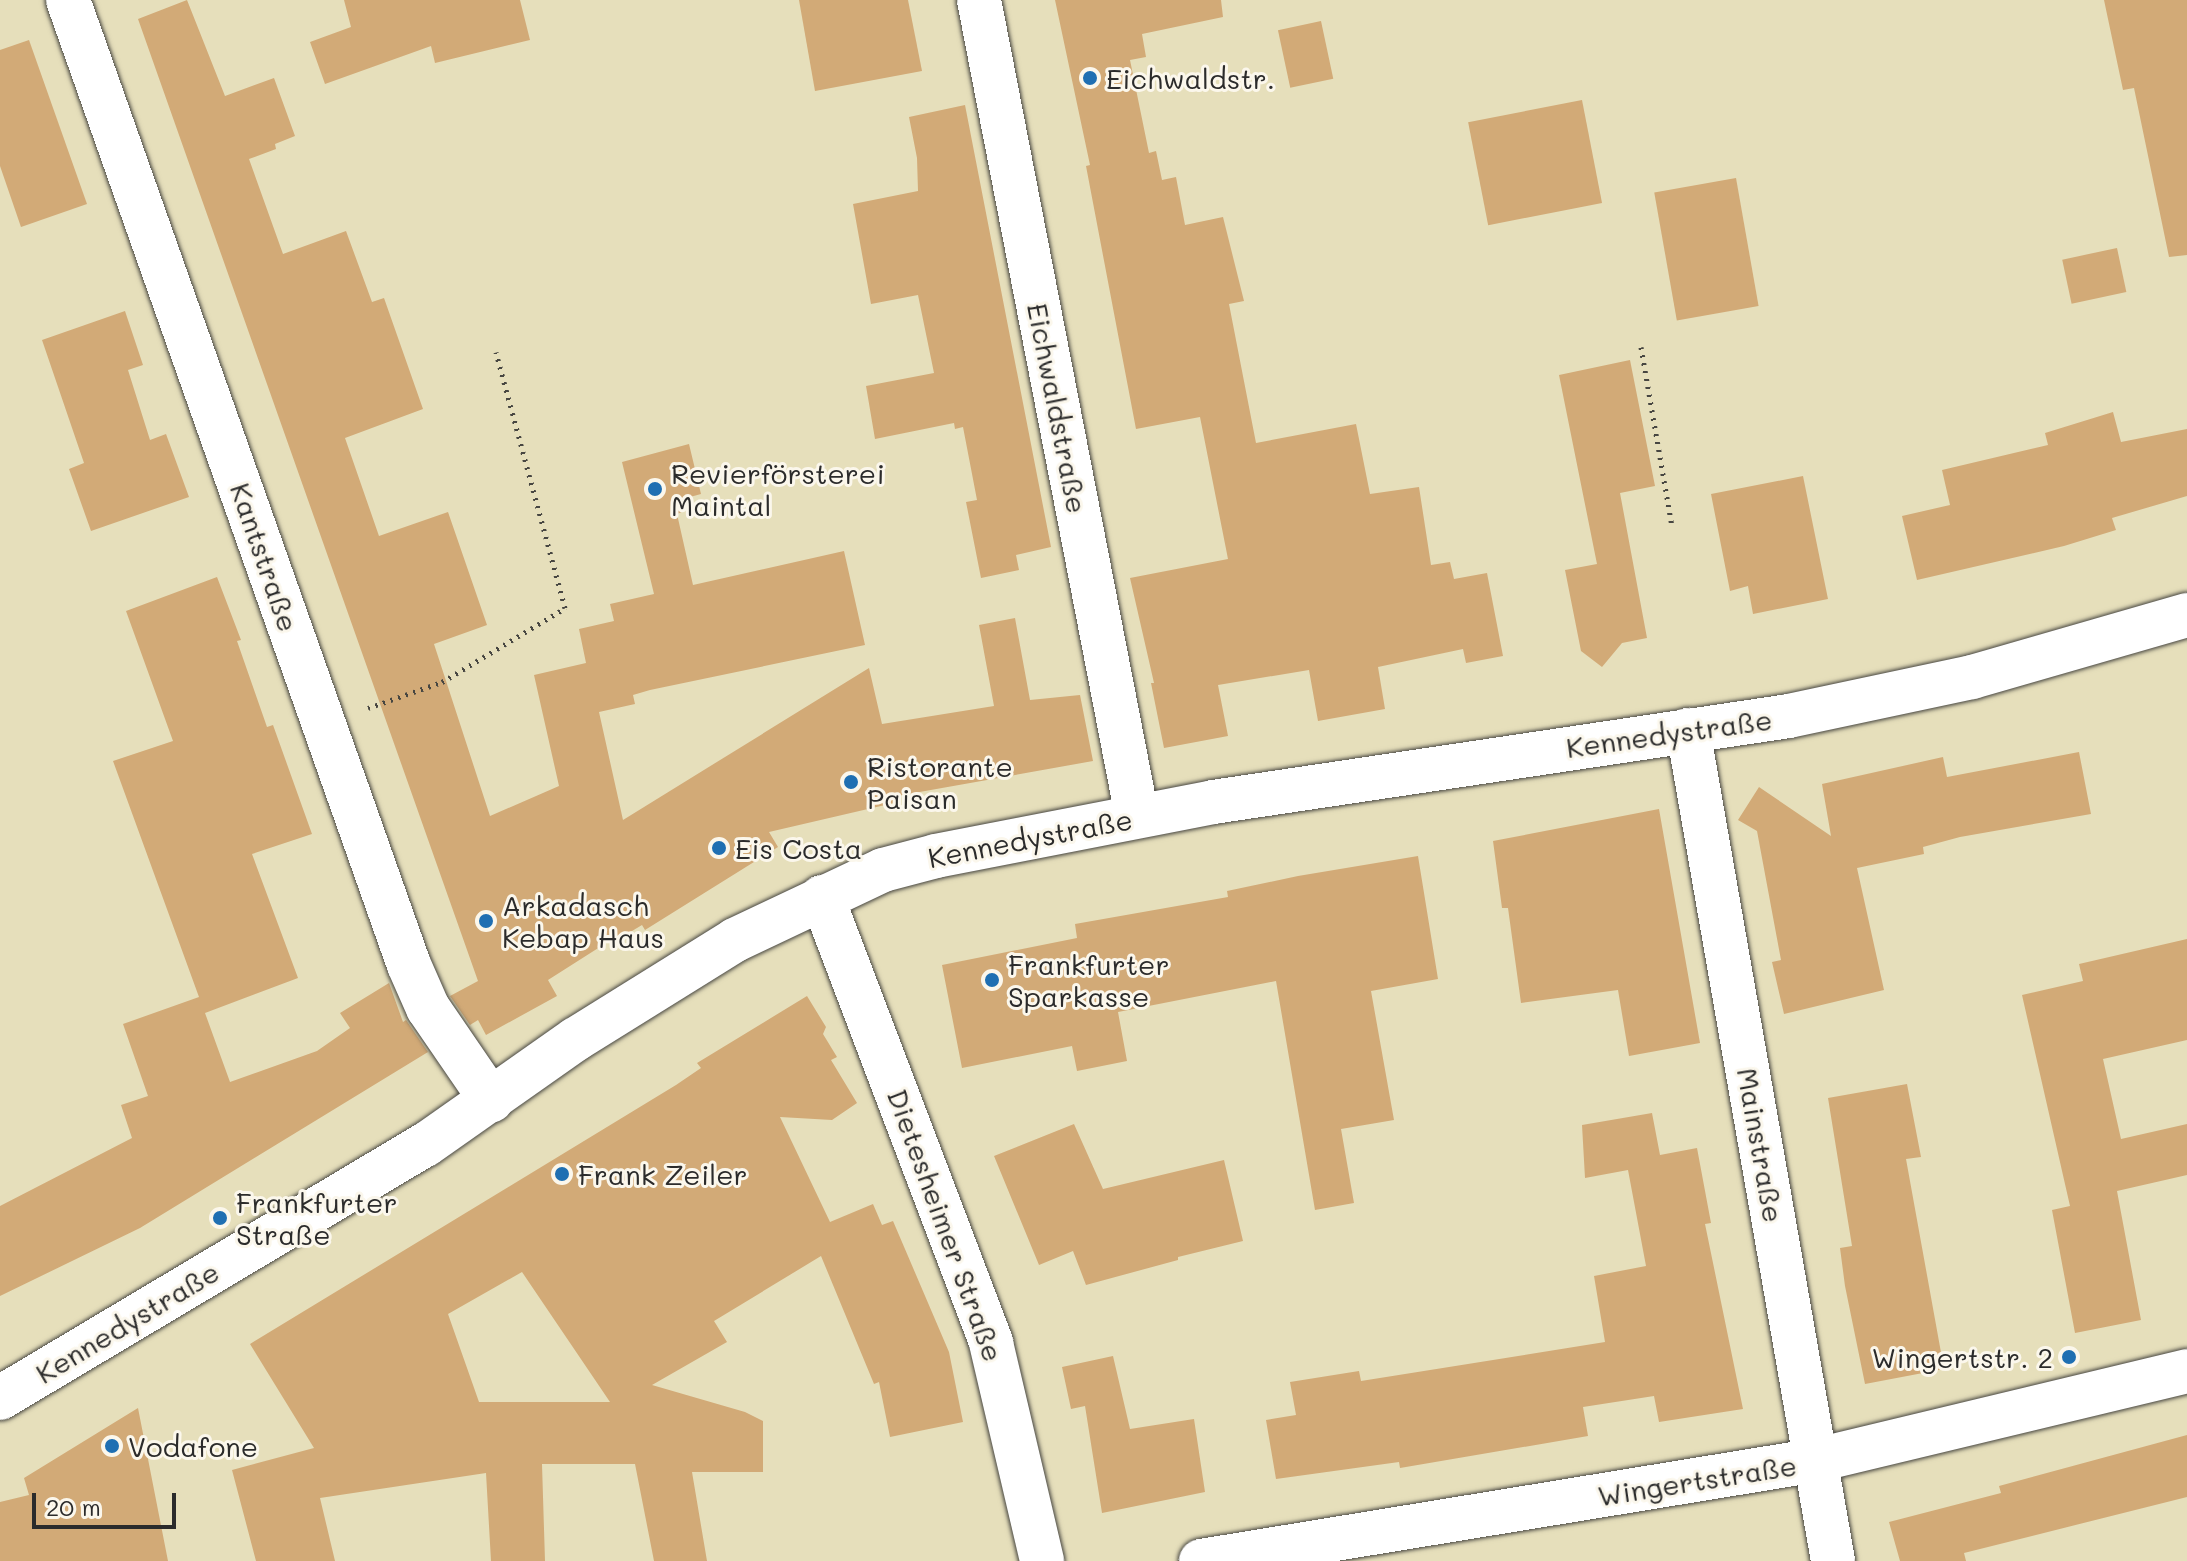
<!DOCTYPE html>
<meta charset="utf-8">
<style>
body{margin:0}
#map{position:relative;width:2187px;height:1561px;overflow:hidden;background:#e6dfbb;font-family:Mali,sans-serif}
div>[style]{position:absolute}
.building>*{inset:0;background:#d2aa77;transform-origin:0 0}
.path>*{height:5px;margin-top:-2.5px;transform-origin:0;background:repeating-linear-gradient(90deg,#474641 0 2px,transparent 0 8px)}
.roads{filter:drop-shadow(0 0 2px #474641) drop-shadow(0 0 2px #474641)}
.minor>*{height:44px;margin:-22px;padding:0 22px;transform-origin:22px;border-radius:22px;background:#fff}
.major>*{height:44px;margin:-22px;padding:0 22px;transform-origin:22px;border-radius:22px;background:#fff}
.dots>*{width:22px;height:22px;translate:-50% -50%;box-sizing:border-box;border:4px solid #fbf7ec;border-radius:50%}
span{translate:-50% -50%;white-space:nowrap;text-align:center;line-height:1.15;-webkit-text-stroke:6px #fbf7ec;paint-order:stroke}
.poi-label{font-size:28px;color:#2b2b2b}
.left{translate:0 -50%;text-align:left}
.right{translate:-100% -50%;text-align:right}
.street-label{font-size:28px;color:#2b2b2b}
.scale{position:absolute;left:32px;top:1493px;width:144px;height:36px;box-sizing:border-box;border:4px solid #2b2b2b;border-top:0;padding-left:10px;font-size:24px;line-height:28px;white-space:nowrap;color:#2b2b2b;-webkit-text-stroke:6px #fbf7ec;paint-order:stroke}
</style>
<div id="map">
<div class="building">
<div style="clip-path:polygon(187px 0,225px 96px,274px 78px,295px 136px,275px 144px,276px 149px,249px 159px,283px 254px,346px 231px,372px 302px,384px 298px,423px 409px,345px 438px,379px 536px,448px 512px,487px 625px,434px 644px,490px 816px,559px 786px,534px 675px,586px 663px,579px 629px,614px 621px,610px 604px,654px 594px,622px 462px,689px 444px,701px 494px,679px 500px,682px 512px,677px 514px,693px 585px,844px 551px,865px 645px,650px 690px,633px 695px,635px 704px,599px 712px,623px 820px,869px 668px,882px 724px,994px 706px,979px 625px,1015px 618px,1030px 700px,1080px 695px,1093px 761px,897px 796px,898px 802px,769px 832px,778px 847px,645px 930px,642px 925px,627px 934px,625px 931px,548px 980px,557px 996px,486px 1035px,478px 1020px,470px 1025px,450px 996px,478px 981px,138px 19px)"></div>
<div style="clip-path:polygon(344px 0,520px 0,530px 40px,435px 63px,431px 46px,325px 84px,310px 42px,351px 27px)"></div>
<div style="clip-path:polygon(799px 0,908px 0,922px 71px,815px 91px)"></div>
<div style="clip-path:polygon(1055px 0,1221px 0,1223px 17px,1142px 34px,1146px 57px,1130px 60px,1149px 153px,1156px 151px,1162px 180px,1176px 177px,1185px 225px,1223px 217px,1244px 301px,1229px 304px,1256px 443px,1356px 424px,1370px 494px,1419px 487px,1431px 565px,1450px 562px,1454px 579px,1487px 573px,1503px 656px,1466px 663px,1463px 649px,1378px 667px,1385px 709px,1318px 721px,1309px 670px,1218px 685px,1228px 736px,1164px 748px,1151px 683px,1154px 683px,1130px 578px,1228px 559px,1200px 417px,1136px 429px,1086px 166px,1090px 165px)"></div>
<div style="clip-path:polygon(2104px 0,2187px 0,2187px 255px,2169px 257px,2134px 88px,2123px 90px)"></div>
<div style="left:1321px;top:21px;width:59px;height:44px;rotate:78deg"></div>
<div style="clip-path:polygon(29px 40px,87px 204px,21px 227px,0 166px,0 50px)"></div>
<div style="left:1582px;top:100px;width:105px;height:116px;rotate:79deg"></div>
<div style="clip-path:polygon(965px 105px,1051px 547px,1016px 555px,1019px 570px,981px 578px,966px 502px,977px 500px,963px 427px,955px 429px,954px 423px,875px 439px,866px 386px,934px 373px,918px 295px,871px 304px,853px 204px,918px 191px,917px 158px,909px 117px)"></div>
<div style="left:1736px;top:178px;width:130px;height:83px;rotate:80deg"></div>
<div style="left:2117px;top:248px;width:45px;height:56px;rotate:78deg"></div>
<div style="clip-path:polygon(125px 311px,143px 365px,128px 370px,150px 440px,166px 434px,189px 497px,91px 531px,69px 469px,84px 463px,42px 340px)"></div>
<div style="clip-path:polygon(1630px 360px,1655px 486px,1620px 493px,1647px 638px,1622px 643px,1602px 667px,1581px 651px,1565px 570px,1597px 564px,1559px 375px)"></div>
<div style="clip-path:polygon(2113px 412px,2121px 442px,2187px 429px,2187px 496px,2112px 518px,2116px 530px,2064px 546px,1917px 580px,1902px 516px,1950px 505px,1942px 470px,2048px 445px,2045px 433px)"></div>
<div style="clip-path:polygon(1803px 476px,1828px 599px,1753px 614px,1748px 586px,1730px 591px,1711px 494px)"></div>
<div style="clip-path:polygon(217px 577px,241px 640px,237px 641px,267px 727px,273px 725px,312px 834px,252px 854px,298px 978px,205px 1013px,230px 1082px,317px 1051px,350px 1028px,340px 1013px,389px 983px,403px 1022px,406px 1020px,428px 1052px,140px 1228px,0 1296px,0 1206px,132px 1138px,121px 1105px,148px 1096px,123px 1024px,199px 997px,113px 761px,173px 741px,126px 611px)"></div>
<div style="clip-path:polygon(2079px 752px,2091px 814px,1960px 837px,1923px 847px,1924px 854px,1857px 868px,1884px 990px,1784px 1014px,1772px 962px,1781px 960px,1757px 831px,1738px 820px,1759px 787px,1831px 836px,1822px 784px,1943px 757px,1947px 777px)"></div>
<div style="clip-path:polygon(1659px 809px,1700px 1043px,1629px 1056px,1618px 990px,1521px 1003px,1508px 908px,1502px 908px,1493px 841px)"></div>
<div style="clip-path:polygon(1418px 856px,1438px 979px,1371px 991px,1394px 1120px,1341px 1129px,1354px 1203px,1315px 1210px,1276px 981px,1118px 1012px,1127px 1061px,1077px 1071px,1072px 1046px,962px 1068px,942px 965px,1077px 938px,1075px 924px,1228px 897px,1227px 891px,1298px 876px)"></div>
<div style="clip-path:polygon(2187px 939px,2187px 1040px,2103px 1059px,2121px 1139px,2187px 1124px,2187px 1175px,2117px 1191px,2141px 1320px,2075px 1333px,2052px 1210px,2070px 1206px,2022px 995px,2083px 981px,2079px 964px)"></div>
<div style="clip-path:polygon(evenodd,807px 996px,826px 1027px,823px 1034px,837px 1057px,831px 1060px,857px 1103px,832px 1120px,780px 1117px,830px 1222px,873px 1204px,882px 1225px,893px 1221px,949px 1352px,963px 1422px,890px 1437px,879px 1382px,874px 1384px,821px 1256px,714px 1321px,727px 1342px,652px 1385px,745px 1412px,763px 1421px,763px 1472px,692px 1472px,707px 1561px,654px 1561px,635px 1464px,542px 1464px,545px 1561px,491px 1561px,486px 1473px,320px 1498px,335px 1561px,256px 1561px,232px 1470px,314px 1448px,250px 1344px,676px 1085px,701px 1068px,697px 1063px,807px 996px,522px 1272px,610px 1402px,479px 1402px,448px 1314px,522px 1272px)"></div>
<div style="clip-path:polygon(1907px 1084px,1921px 1157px,1906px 1159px,1944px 1369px,1865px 1384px,1845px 1286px,1840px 1248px,1852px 1246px,1828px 1098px)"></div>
<div style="clip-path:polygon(1652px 1113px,1660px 1155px,1697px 1148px,1711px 1223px,1705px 1224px,1743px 1409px,1659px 1422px,1654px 1396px,1583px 1407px,1588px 1436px,1400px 1468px,1399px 1462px,1276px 1479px,1266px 1420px,1296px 1415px,1290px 1382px,1359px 1371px,1361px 1381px,1605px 1342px,1594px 1276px,1646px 1266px,1628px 1170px,1585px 1178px,1582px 1125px)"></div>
<div style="clip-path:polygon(1074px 1124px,1103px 1189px,1224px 1160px,1243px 1241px,1178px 1257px,1178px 1260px,1086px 1285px,1073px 1251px,1039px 1265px,994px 1156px)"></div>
<div style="clip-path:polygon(1113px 1356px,1130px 1429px,1194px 1419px,1205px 1492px,1102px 1513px,1085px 1406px,1071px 1409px,1062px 1367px)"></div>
<div style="clip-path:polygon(138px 1408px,168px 1561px,0 1561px,0 1502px,29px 1495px,24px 1478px)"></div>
<div style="clip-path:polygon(2187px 1435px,2187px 1497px,1964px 1553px,1966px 1561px,1900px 1561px,1889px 1522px,2001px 1493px,1999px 1486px)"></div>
</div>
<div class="path">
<div style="left:1641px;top:347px;width:182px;rotate:80.2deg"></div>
<div style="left:368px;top:708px;width:78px;rotate:-19.4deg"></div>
<div style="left:442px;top:682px;width:144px;rotate:-31deg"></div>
<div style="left:565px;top:608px;width:265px;rotate:-105.1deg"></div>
</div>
<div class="roads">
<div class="minor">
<div style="left:68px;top:0;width:1023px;rotate:70.54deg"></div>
<div style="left:409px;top:965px;width:47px;rotate:66.2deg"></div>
<div style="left:428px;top:1008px;width:112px;rotate:55.6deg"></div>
<div style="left:979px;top:0;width:831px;rotate:79.04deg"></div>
<div style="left:1688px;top:730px;width:844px;rotate:80.1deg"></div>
<div style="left:822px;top:897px;width:477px;rotate:69.2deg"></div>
<div style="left:991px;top:1343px;width:224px;rotate:76.8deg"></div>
<div style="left:1201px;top:1561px;width:624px;rotate:-9.31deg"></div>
<div style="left:1817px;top:1460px;width:381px;rotate:-13.5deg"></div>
</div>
<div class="major">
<div style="left:0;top:1398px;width:495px;rotate:-30.8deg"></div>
<div style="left:425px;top:1145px;width:184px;rotate:-35.1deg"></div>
<div style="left:576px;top:1039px;width:187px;rotate:-31.9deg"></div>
<div style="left:735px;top:940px;width:164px;rotate:-25.3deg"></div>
<div style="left:883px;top:870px;width:55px;rotate:-14.8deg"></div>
<div style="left:936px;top:856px;width:282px;rotate:-11deg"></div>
<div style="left:1213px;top:802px;width:582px;rotate:-8.49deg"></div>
<div style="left:1789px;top:716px;width:187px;rotate:-12deg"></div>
<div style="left:1972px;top:677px;width:224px;rotate:-16.1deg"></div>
</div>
</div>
<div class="dots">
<div style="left:1090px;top:78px;background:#1f6fb2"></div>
<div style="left:655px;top:489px;background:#1f6fb2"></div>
<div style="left:851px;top:782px;background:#1f6fb2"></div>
<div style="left:719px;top:848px;background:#1f6fb2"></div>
<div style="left:486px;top:921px;background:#1f6fb2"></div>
<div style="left:992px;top:980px;background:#1f6fb2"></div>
<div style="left:562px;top:1174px;background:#1f6fb2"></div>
<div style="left:220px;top:1218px;background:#1f6fb2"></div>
<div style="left:2069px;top:1357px;background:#1f6fb2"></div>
<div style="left:112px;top:1446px;background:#1f6fb2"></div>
</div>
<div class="poi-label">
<span class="left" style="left:1106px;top:78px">Eichwaldstr.</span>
<span class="left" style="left:671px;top:489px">Revierförsterei<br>Maintal</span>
<span class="left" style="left:867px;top:782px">Ristorante<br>Paisan</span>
<span class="left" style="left:735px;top:848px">Eis Costa</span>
<span class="left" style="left:502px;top:921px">Arkadasch<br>Kebap Haus</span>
<span class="left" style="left:1008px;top:980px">Frankfurter<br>Sparkasse</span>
<span class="left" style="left:578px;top:1174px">Frank Zeiler</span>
<span class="left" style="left:236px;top:1218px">Frankfurter<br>Straße</span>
<span class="right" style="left:2053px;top:1357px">Wingertstr. 2</span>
<span class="left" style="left:128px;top:1446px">Vodafone</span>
</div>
<div class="street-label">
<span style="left:1058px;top:408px;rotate:79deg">Eichwaldstraße</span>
<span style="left:265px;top:557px;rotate:71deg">Kantstraße</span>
<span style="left:1669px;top:733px;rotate:-8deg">Kennedystraße</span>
<span style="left:1030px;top:838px;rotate:-11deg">Kennedystraße</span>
<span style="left:1761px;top:1145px;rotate:80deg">Mainstraße</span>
<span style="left:946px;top:1225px;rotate:70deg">Dietesheimer Straße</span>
<span style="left:127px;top:1322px;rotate:-31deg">Kennedystraße</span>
<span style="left:1697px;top:1480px;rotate:-9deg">Wingertstraße</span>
</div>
<div class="scale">20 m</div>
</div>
